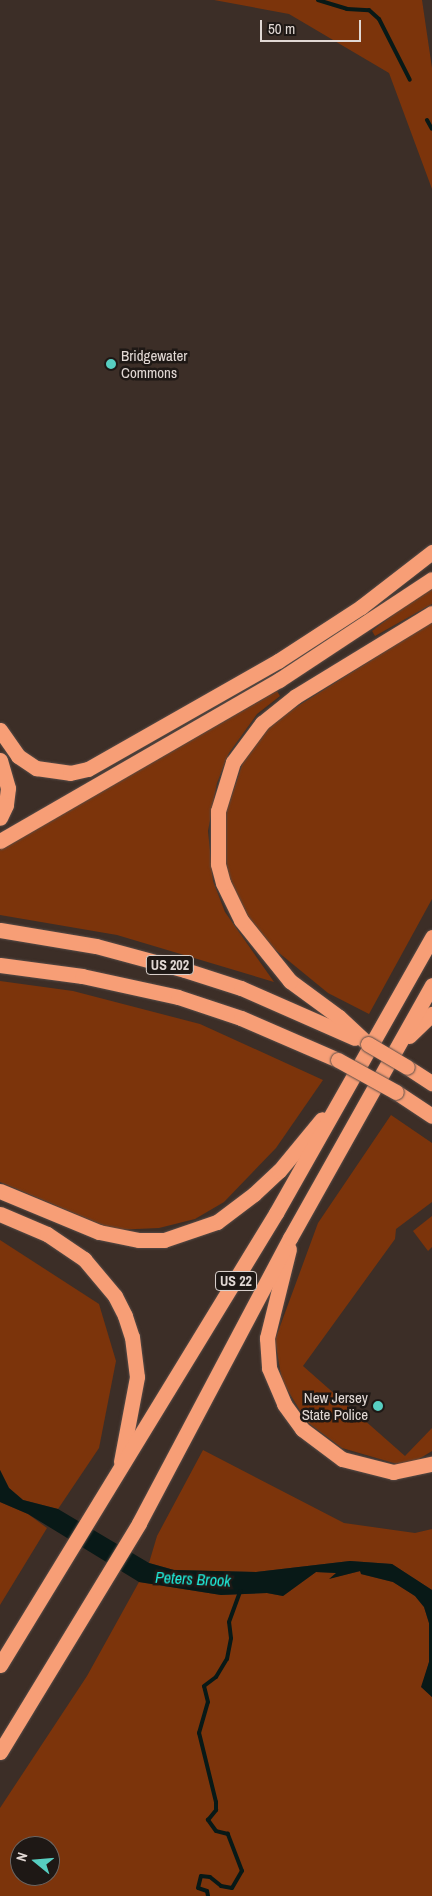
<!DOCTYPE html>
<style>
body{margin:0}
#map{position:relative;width:432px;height:1896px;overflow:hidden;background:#3c2e27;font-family:"Archivo Narrow",sans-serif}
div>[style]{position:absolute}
.green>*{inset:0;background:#7c340b}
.water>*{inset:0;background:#081917}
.stream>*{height:4px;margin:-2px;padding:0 2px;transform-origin:2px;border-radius:2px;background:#081917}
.roads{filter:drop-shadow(0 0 1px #584c47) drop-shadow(0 0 1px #584c47)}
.highway>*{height:15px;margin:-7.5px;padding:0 7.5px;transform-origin:7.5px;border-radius:7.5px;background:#f79e76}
.bridges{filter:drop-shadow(0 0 1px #584c47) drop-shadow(0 0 1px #584c47)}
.highway-bridge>*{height:15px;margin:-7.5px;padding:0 7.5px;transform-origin:7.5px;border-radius:7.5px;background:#f79e76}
.dots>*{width:14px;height:14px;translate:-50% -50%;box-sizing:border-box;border:2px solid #1e1815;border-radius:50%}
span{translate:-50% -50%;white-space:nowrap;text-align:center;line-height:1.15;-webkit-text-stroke:5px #1e1815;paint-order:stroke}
.shield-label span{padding:1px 4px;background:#1e1815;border:1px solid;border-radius:4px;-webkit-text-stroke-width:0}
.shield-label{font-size:14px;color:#e1d8d4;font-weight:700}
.poi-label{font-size:15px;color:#e1d8d4}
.left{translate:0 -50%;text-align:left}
.right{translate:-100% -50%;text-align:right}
.water-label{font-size:16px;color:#1ef0df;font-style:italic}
.north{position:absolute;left:10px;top:1836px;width:50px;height:50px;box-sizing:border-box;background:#1e1815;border:1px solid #6c6561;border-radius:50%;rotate:287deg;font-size:14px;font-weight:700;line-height:20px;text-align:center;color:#e1d8d4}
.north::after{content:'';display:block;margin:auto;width:18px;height:22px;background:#57cec1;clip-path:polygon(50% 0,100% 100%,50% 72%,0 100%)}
.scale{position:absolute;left:260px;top:20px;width:101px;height:22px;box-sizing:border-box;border:2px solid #e1d8d4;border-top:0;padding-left:6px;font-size:15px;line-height:18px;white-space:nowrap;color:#e1d8d4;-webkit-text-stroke:4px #1e1815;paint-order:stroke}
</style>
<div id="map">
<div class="green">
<div style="clip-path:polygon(214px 0,422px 0,432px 68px,432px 189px,389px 73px,289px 14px)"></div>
<div style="clip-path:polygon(432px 585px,432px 604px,375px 636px,372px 631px)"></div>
<div style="clip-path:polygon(432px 622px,432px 899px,369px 1014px,328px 993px,262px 939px,240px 909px,232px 891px,226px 869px,224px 818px,245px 756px,274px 721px)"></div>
<div style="clip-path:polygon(277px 691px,280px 696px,257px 714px,229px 753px,217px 783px,208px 831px,213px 881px,225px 912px,274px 982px,117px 935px,0 915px,0 844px,47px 823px)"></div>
<div style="clip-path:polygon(0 981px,73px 991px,200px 1024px,323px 1080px,276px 1148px,224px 1202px,195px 1219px,159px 1228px,114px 1230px,0 1182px)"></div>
<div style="clip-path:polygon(391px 1115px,432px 1143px,432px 1202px,396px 1229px,395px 1239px,303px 1366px,405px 1456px,432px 1428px,432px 1451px,414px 1462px,397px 1464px,342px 1448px,307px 1422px,282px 1381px,275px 1340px,318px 1223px)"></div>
<div style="clip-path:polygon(432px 1216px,432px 1247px,428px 1251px,413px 1231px)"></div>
<div style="clip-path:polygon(0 1240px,99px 1304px,116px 1361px,99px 1448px,58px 1509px,23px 1500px,9px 1488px,0 1470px)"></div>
<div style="clip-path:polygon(203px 1450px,344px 1523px,415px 1533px,432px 1529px,432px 1590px,392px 1564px,350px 1561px,256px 1572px,174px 1570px,149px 1563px,157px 1536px)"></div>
<div style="clip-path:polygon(0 1502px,28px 1514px,47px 1528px,0 1605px)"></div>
<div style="clip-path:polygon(evenodd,361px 1571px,361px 1574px,393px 1582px,415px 1596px,424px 1607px,429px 1623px,429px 1662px,422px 1687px,432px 1697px,432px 1896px,0 1896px,0 1808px,87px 1676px,139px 1582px,221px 1595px,267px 1593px,283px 1596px,316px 1572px,337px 1573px,331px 1578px,361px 1571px,20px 1846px,50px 1846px,50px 1876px,20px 1876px,20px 1846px)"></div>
</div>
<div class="water">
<div style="clip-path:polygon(0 1470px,9px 1488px,23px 1500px,58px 1509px,149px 1563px,174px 1570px,256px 1572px,350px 1561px,392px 1564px,432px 1590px,432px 1697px,421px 1687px,429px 1662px,429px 1623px,424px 1607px,415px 1596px,393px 1582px,361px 1574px,360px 1571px,329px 1579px,336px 1573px,316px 1572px,283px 1596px,267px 1593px,221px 1595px,139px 1582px,28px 1514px,0 1502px)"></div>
</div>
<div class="stream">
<div style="left:318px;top:0;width:30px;rotate:17deg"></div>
<div style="left:347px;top:9px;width:22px;rotate:3deg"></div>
<div style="left:369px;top:10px;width:13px;rotate:42deg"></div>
<div style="left:379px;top:19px;width:68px;rotate:63.1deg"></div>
<div style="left:427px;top:120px;width:10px;rotate:61deg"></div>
<div style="left:208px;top:1896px;width:5px;rotate:-101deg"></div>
<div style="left:207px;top:1891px;width:9px;rotate:-162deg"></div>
<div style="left:198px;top:1888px;width:12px;rotate:-76deg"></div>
<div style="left:201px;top:1876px;width:9px;rotate:6deg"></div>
<div style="left:210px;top:1877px;width:14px;rotate:39deg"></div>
<div style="left:221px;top:1886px;width:11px;rotate:10deg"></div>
<div style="left:232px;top:1888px;width:20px;rotate:-60deg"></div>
<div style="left:242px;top:1871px;width:40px;rotate:-111deg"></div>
<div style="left:228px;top:1834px;width:12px;rotate:-166deg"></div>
<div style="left:216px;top:1831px;width:14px;rotate:-126deg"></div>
<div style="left:208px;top:1820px;width:13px;rotate:-51deg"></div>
<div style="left:216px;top:1810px;width:8px;rotate:-90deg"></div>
<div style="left:216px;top:1802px;width:71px;rotate:-103.8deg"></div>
<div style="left:199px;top:1733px;width:32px;rotate:-74deg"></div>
<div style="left:208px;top:1702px;width:16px;rotate:-104deg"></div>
<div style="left:204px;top:1686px;width:15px;rotate:-37deg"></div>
<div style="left:216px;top:1677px;width:21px;rotate:-59deg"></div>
<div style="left:227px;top:1659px;width:21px;rotate:-79deg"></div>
<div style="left:231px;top:1638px;width:16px;rotate:-97deg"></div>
<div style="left:229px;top:1622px;width:33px;rotate:-70deg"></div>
</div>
<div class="roads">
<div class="highway">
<div style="left:0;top:730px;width:32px;rotate:55deg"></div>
<div style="left:18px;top:756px;width:22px;rotate:34deg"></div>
<div style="left:36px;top:768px;width:34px;rotate:8deg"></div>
<div style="left:70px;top:773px;width:18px;rotate:-13deg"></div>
<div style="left:88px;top:769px;width:219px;rotate:-29.6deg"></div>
<div style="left:278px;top:661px;width:99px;rotate:-33deg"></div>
<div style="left:361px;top:607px;width:90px;rotate:-37.8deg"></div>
<div style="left:0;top:760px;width:29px;rotate:74deg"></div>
<div style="left:8px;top:788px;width:17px;rotate:97deg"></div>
<div style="left:6px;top:805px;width:14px;rotate:115deg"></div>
<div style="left:0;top:841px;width:322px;rotate:-30deg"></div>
<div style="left:279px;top:680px;width:183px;rotate:-33.4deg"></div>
<div style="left:0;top:930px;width:97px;rotate:9.5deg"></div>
<div style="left:96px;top:946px;width:92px;rotate:15.1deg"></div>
<div style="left:185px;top:970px;width:59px;rotate:17.8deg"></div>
<div style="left:241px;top:988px;width:124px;rotate:23.7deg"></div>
<div style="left:0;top:965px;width:83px;rotate:7.6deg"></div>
<div style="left:82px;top:976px;width:98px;rotate:12.3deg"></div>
<div style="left:178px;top:997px;width:66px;rotate:18.4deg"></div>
<div style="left:241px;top:1018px;width:106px;rotate:23.4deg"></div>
<div style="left:409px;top:1036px;width:32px;rotate:-44deg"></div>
<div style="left:368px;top:1044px;width:40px;rotate:-137deg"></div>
<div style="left:339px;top:1017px;width:61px;rotate:-143.7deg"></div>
<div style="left:290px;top:981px;width:78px;rotate:-128.8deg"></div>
<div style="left:241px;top:920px;width:41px;rotate:-115.9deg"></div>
<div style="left:223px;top:883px;width:20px;rotate:-105deg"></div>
<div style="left:218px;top:864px;width:53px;rotate:-90deg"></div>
<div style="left:218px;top:811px;width:51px;rotate:-73deg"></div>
<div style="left:233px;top:762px;width:49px;rotate:-53.4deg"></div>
<div style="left:262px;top:723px;width:43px;rotate:-38.5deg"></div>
<div style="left:296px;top:696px;width:159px;rotate:-31.4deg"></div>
<div style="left:407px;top:1067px;width:30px;rotate:33deg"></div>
<div style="left:396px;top:1092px;width:43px;rotate:33.7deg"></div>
<div style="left:0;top:1191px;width:107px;rotate:22.5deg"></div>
<div style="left:99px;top:1232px;width:41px;rotate:11.3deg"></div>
<div style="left:139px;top:1240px;width:25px"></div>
<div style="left:164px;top:1240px;width:56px;rotate:-18.8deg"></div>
<div style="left:217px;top:1222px;width:46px;rotate:-37.1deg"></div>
<div style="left:254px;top:1194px;width:34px;rotate:-43deg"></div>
<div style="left:279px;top:1171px;width:67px;rotate:-50.4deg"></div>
<div style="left:0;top:1214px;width:51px;rotate:23.1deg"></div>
<div style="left:47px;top:1234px;width:45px;rotate:34deg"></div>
<div style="left:84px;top:1259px;width:48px;rotate:50deg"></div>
<div style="left:115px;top:1296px;width:22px;rotate:63deg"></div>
<div style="left:125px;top:1316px;width:22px;rotate:72deg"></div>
<div style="left:132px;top:1337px;width:40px;rotate:82.9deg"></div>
<div style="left:137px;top:1377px;width:86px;rotate:100.7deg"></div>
<div style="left:289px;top:1249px;width:92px;rotate:103.9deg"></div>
<div style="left:267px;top:1338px;width:30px;rotate:86deg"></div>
<div style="left:269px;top:1368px;width:39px;rotate:67deg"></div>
<div style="left:284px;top:1404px;width:31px;rotate:54deg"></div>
<div style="left:302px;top:1429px;width:50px;rotate:36.9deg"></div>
<div style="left:342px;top:1459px;width:53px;rotate:14.3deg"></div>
<div style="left:393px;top:1472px;width:40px;rotate:-12deg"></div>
<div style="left:0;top:1665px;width:530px;rotate:-58.59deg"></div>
<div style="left:276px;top:1213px;width:317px;rotate:-60.5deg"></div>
<div style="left:0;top:1752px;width:268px;rotate:-58.7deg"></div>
<div style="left:139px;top:1523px;width:323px;rotate:-62.1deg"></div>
<div style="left:290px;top:1238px;width:290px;rotate:-60.7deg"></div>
</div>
</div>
<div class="bridges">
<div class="highway-bridge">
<div style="left:368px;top:1044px;width:45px;rotate:30.5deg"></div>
<div style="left:338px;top:1060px;width:66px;rotate:28.9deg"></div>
</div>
</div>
<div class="dots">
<div style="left:111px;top:364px;background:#57cec1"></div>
<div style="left:378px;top:1406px;background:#57cec1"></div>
</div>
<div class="shield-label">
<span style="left:170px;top:965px">US 202</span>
<span style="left:236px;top:1281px">US 22</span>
</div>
<div class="poi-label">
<span class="left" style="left:121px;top:364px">Bridgewater<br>Commons</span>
<span class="right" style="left:368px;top:1406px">New Jersey<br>State Police</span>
</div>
<div class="water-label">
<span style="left:193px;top:1579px;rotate:3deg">Peters Brook</span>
</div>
<div class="north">N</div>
<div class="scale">50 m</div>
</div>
